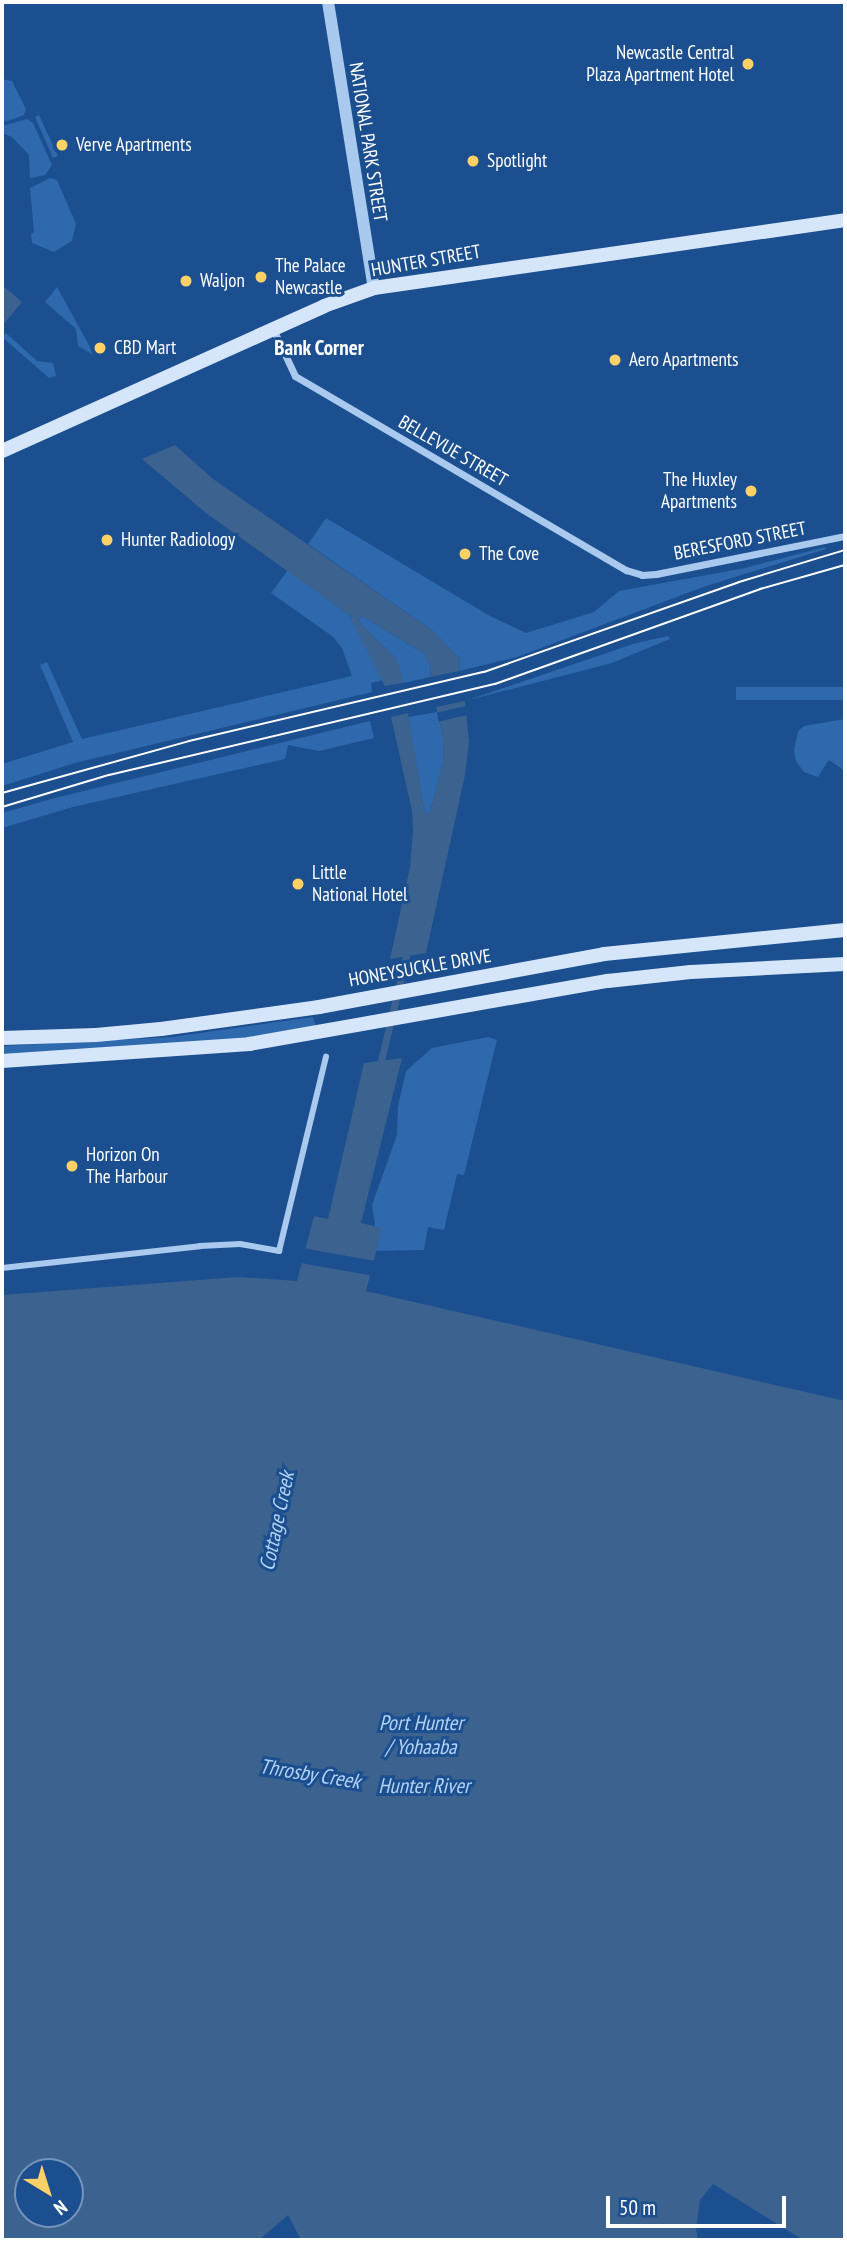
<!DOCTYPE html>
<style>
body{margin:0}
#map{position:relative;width:847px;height:2242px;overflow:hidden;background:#1b4f8f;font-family:"PT Sans Narrow",sans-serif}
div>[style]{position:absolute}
.green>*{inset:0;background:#2e69ad;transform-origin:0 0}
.water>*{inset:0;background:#3c6290}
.pier>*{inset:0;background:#1b4f8f;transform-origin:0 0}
.stream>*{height:7px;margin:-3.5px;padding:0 3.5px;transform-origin:3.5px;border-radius:3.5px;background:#3c6290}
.pedestrian>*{height:6px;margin:-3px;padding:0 3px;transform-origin:3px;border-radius:3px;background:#a9c9ee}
.minor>*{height:7px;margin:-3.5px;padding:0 3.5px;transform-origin:3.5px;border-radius:3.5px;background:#a9c9ee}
.tertiary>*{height:12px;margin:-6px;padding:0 6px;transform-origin:6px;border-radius:6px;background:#a9c9ee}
.secondary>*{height:14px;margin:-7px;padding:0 7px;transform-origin:7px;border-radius:7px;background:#d6e6fa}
.tram>*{height:2px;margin:-1px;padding:0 1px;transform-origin:1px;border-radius:1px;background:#fff}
.dots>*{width:19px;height:19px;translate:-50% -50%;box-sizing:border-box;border:4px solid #1b4f8f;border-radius:50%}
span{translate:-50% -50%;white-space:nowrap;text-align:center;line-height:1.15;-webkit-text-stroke:6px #1b4f8f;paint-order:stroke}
.poi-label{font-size:19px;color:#fff}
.right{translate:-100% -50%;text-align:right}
.left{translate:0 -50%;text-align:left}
.street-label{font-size:19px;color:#fff}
.neighbourhood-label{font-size:21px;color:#fff;font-weight:700}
.water-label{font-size:21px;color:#b5d3f5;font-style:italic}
.frame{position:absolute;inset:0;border:4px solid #fff;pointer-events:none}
.north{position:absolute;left:14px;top:2158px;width:70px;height:70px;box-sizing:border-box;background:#1b4f8f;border:2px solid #7695bc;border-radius:50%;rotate:142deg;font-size:19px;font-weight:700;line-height:28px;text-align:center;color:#fff}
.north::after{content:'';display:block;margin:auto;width:24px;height:32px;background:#ffd166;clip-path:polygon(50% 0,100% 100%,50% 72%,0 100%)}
.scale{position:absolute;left:606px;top:2196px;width:180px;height:32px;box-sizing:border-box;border:4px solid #fff;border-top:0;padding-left:9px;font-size:21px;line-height:24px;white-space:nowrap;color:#fff;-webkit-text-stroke:5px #1b4f8f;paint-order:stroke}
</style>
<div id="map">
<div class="green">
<div style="clip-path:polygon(2px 79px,12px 81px,26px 109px,24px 115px,8px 121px,2px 121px)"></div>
<div style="clip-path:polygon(39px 115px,58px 156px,53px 158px,35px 117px)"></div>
<div style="clip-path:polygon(27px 119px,33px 123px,52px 165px,45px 175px,30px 178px,29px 155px,12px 137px,2px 133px,2px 126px)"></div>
<div style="clip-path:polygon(50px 178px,57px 180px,76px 224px,72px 241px,54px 252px,32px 243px,31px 234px,34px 232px,30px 188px)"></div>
<div style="clip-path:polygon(57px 287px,95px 356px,78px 346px,76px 329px,45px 302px)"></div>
<div style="clip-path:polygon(6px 333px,37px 361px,53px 363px,56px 376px,49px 378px,2px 337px)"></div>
<div style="clip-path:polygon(326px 518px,490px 616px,526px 633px,594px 612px,619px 591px,745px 568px,825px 547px,826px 549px,706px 586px,517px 657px,459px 671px,460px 659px,433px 631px,308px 544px)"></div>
<div style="clip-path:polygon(288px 570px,349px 615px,384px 680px,371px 683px,372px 692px,75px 763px,2px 786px,2px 764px,73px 742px,40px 665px,47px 662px,82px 739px,352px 676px,342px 648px,332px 636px,271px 593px)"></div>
<div style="clip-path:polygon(362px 616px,425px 654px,431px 667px,430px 677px,403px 683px,395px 657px,362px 626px,359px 620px)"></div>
<div style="clip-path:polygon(668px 636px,670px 639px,612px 663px,465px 701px,636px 643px)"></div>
<div style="left:845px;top:687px;width:13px;height:109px;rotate:90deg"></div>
<div style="clip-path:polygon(437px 712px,443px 737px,443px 763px,430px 812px,425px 814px,408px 717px)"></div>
<div style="clip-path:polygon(845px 719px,845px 771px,829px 760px,818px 777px,804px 772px,796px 761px,794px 750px,798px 731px,804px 726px)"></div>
<div style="clip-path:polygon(370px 721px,374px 738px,319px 751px,288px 745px,285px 759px,73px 807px,2px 828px,2px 813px,55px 798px)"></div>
<div style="clip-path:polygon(313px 1017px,316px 1027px,228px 1040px,2px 1056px,2px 1046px,172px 1037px)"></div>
<div style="clip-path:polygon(488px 1037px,497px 1040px,464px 1175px,457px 1174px,444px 1230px,428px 1227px,424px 1250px,372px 1251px,375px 1224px,372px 1205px,397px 1135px,398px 1106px,406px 1071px,432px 1048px)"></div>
</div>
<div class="water">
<div style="clip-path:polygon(2px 285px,22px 302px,2px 326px)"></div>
<div style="clip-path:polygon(175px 445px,213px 479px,433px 631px,460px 659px,459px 671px,430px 677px,431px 667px,425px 654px,362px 616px,359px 620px,362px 626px,395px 657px,400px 668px,403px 683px,385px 686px,349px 615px,206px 513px,142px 459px)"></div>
<div style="clip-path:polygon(465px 701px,469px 742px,465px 775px,426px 953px,390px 959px,410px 867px,413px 830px,412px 811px,391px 717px,408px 713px,425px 814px,430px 812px,443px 763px,443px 737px,436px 707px)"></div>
<div style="clip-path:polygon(evenodd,402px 1058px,361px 1223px,382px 1228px,366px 1291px,845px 1401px,845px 2240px,803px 2240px,713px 2184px,700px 2200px,696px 2229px,698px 2240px,301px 2240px,288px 2215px,259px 2240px,2px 2240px,2px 1295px,238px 1277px,297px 1281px,314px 1216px,328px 1219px,364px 1063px,402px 1058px,28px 2172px,70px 2172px,70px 2214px,28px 2214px,28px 2172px)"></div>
</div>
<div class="pier">
<div style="left:466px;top:706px;width:9px;height:30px;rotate:77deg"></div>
<div style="left:302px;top:1248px;width:76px;height:15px;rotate:10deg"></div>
</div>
<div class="stream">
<div style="left:379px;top:1069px;width:124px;rotate:-76.5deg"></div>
</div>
<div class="pedestrian">
<div style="left:2px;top:1268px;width:199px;rotate:-6.3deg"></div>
<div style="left:200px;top:1246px;width:40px;rotate:-2.9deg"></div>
<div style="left:240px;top:1244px;width:40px;rotate:10deg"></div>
<div style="left:279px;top:1251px;width:200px;rotate:-76.4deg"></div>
</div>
<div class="minor">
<div style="left:273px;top:329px;width:52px;rotate:64.9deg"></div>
<div style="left:295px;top:376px;width:384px;rotate:30.4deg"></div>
<div style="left:626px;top:570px;width:17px;rotate:17deg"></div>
<div style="left:642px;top:575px;width:14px;rotate:-4deg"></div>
<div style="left:656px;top:574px;width:193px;rotate:-11.4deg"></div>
</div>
<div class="tertiary">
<div style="left:328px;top:2px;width:290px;rotate:80.9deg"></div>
</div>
<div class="secondary">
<div style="left:2px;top:451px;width:353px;rotate:-24.2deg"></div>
<div style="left:324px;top:306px;width:53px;rotate:-19.8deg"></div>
<div style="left:374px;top:288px;width:476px;rotate:-8.2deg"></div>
<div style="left:2px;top:1038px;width:94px;rotate:-1.8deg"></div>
<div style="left:96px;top:1035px;width:65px;rotate:-5.3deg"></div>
<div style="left:161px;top:1029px;width:160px;rotate:-7.9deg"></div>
<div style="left:319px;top:1007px;width:290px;rotate:-10.5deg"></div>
<div style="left:604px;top:954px;width:242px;rotate:-5.7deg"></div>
<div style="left:2px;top:1061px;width:248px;rotate:-3.9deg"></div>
<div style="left:249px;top:1044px;width:364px;rotate:-10deg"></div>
<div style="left:608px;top:981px;width:83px;rotate:-6.2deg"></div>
<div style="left:691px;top:972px;width:154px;rotate:-3deg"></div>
</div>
<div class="tram">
<div style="left:2px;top:793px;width:194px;rotate:-15.5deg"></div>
<div style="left:189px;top:741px;width:303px;rotate:-13.2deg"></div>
<div style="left:484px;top:672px;width:270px;rotate:-19.4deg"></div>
<div style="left:739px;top:582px;width:111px;rotate:-16.8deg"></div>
<div style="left:2px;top:807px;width:112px;rotate:-16.7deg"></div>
<div style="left:109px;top:775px;width:397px;rotate:-13.3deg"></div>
<div style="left:495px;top:684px;width:282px;rotate:-19.7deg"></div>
<div style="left:760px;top:589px;width:88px;rotate:-15.8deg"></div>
</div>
<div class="dots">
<div style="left:748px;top:64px;background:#ffd166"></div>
<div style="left:62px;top:145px;background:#ffd166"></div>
<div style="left:473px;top:161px;background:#ffd166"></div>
<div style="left:261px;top:277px;background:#ffd166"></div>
<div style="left:186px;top:281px;background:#ffd166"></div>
<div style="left:100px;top:348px;background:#ffd166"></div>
<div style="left:615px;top:360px;background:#ffd166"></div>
<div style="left:751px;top:491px;background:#ffd166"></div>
<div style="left:107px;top:540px;background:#ffd166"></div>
<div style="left:465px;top:554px;background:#ffd166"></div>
<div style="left:298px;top:884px;background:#ffd166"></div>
<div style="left:72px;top:1166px;background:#ffd166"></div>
</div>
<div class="poi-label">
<span class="right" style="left:734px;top:64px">Newcastle Central<br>Plaza Apartment Hotel</span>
<span class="left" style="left:76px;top:145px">Verve Apartments</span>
<span class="left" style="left:487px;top:161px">Spotlight</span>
<span class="left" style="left:275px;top:277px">The Palace<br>Newcastle</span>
<span class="left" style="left:200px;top:281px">Waljon</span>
<span class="left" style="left:114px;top:348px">CBD Mart</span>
<span class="left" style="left:629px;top:360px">Aero Apartments</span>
<span class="right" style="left:737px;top:491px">The Huxley<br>Apartments</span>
<span class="left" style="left:121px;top:540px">Hunter Radiology</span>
<span class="left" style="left:479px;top:554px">The Cove</span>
<span class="left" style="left:312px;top:884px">Little<br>National Hotel</span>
<span class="left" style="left:86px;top:1166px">Horizon On<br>The Harbour</span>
</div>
<div class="street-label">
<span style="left:368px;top:142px;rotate:81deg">NATIONAL PARK STREET</span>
<span style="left:426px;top:261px;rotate:-10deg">HUNTER STREET</span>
<span style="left:453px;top:451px;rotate:30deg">BELLEVUE STREET</span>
<span style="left:740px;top:541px;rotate:-11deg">BERESFORD STREET</span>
<span style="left:420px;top:968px;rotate:-10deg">HONEYSUCKLE DRIVE</span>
</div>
<div class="neighbourhood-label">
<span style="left:319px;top:348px">Bank Corner</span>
</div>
<div class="water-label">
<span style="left:277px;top:1521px;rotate:-78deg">Cottage Creek</span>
<span style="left:421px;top:1735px">Port Hunter<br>/ Yohaaba</span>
<span style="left:310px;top:1774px;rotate:9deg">Throsby Creek</span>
<span style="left:424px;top:1786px">Hunter River</span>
</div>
<div class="frame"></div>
<div class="north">N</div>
<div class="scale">50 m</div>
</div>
